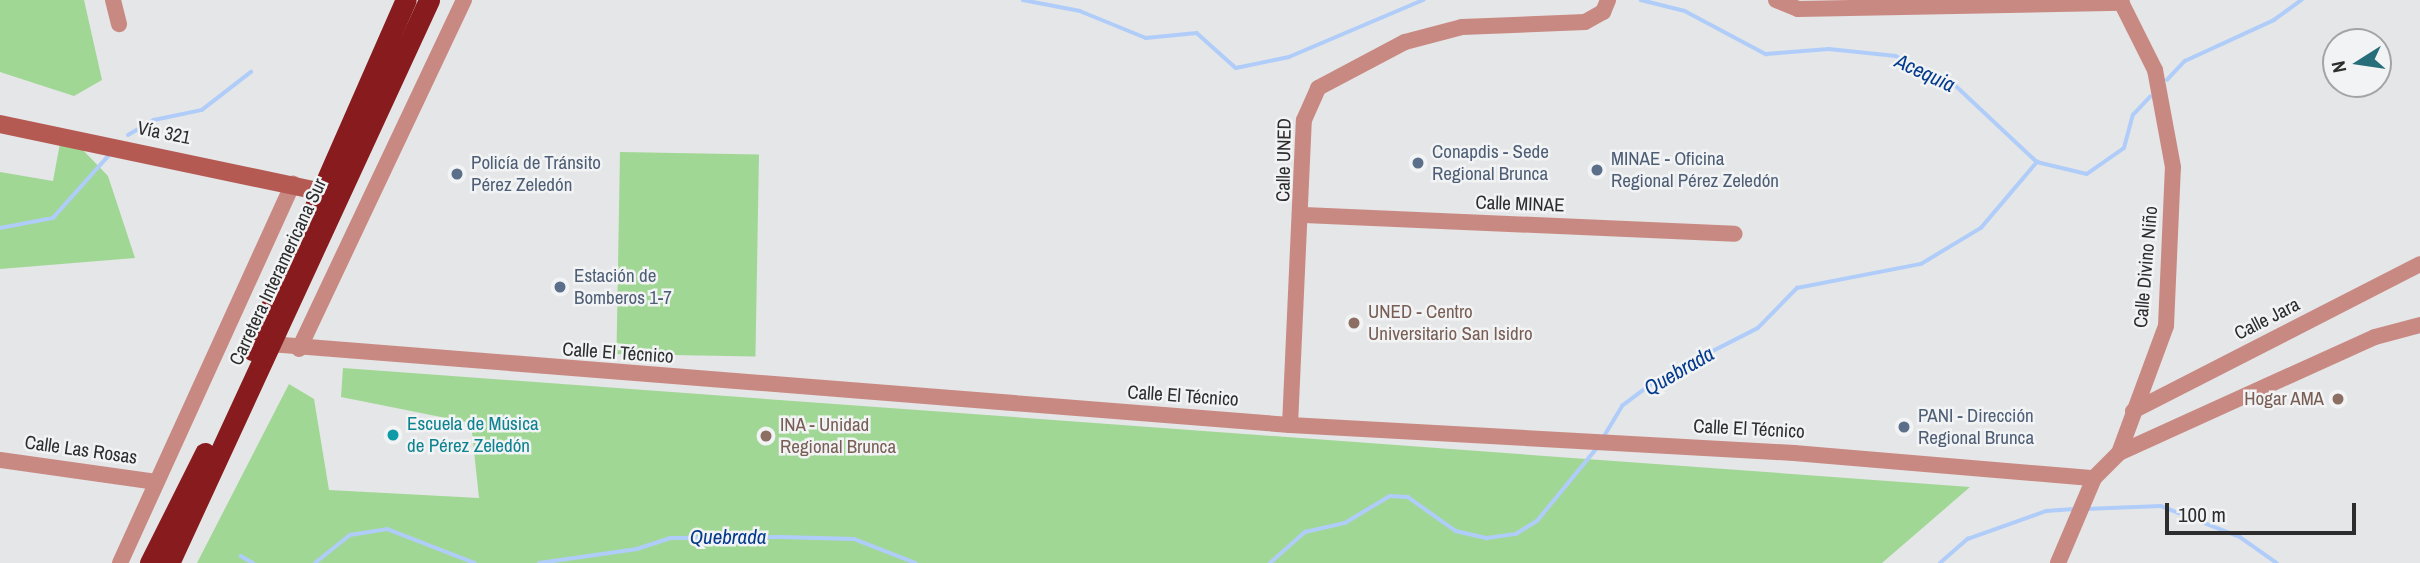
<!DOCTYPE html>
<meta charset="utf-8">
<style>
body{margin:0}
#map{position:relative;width:2420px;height:563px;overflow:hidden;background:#e5e6e7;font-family:"Archivo Narrow",sans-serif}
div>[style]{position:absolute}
.green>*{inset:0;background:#a0d794;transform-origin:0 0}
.stream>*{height:3.5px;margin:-1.75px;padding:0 1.75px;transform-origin:1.75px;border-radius:1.75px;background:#b0cdfa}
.street>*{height:16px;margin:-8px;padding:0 8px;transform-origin:8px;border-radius:8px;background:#c98983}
.secondary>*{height:18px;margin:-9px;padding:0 9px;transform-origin:9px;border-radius:9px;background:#b55953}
.highway>*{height:21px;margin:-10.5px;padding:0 10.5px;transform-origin:10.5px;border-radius:10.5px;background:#871b1d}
.dots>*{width:19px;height:19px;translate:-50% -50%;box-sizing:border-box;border:4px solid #f2f3f4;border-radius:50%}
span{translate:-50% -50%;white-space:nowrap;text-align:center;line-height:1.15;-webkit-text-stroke:5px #f2f3f4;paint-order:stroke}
.street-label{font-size:19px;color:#2d2d2e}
.service-label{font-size:19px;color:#4e5e75}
.left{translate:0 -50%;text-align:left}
.education-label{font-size:19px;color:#785e54}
.right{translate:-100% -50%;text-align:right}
.culture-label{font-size:19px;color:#0d838f}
.water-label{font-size:21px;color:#033a8d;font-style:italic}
.north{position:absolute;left:2322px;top:28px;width:70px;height:70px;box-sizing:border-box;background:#f2f3f4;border:2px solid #a3a4a5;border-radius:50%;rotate:258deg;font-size:19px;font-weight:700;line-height:28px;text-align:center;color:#2d2d2e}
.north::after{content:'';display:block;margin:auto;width:24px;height:32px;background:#276e7b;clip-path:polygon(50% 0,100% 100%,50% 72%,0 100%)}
.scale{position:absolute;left:2165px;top:503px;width:191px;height:32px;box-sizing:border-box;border:4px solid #2d2d2e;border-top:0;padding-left:9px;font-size:21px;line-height:24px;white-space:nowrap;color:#2d2d2e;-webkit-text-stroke:5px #f2f3f4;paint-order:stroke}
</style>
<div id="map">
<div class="green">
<div style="clip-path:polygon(0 0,84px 0,102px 80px,74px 96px,0 72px)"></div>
<div style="clip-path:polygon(60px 143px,79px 146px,108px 176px,135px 258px,0 269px,0 172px,53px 181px)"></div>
<div style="left:620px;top:152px;width:139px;height:202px;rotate:1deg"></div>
<div style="clip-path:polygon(343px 368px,1970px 487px,1882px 563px,197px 563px,289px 384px,314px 399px,329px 490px,479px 498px,471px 423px,341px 397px)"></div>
</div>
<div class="stream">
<div style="left:1023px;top:0;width:58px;rotate:10.9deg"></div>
<div style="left:1080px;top:11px;width:71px;rotate:22.2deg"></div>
<div style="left:1146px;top:38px;width:51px;rotate:-5.6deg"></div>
<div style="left:1197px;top:33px;width:52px;rotate:41.9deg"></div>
<div style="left:1236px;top:68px;width:54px;rotate:-11.7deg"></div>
<div style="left:1289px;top:57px;width:146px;rotate:-23deg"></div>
<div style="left:1641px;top:0;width:45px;rotate:14deg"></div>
<div style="left:1685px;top:11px;width:92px;rotate:28deg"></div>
<div style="left:1766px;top:54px;width:63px;rotate:-4.5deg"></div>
<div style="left:1829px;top:49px;width:67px;rotate:6deg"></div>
<div style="left:1896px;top:56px;width:63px;rotate:25.3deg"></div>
<div style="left:1953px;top:83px;width:115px;rotate:43.2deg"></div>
<div style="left:2037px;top:162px;width:51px;rotate:13.5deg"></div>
<div style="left:2087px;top:174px;width:45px;rotate:-35.1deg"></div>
<div style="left:2124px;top:148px;width:34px;rotate:-75deg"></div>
<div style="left:2133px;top:115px;width:25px;rotate:-47deg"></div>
<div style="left:2167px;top:80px;width:26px;rotate:-47deg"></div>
<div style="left:2185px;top:61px;width:98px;rotate:-24.7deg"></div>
<div style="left:2274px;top:20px;width:34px;rotate:-36deg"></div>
<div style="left:128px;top:135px;width:30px;rotate:-30deg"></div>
<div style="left:154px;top:120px;width:49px;rotate:-11.8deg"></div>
<div style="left:202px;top:110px;width:62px;rotate:-37.8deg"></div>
<div style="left:0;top:228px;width:54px;rotate:-10.7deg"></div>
<div style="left:53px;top:218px;width:87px;rotate:-48.3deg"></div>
<div style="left:1603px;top:438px;width:37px;rotate:-59deg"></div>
<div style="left:1622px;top:406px;width:45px;rotate:-36.9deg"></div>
<div style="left:1658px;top:379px;width:112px;rotate:-27deg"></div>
<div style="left:1758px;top:328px;width:56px;rotate:-45.7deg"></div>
<div style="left:1797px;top:288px;width:126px;rotate:-11deg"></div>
<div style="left:1921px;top:264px;width:70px;rotate:-31deg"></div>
<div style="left:1981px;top:228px;width:87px;rotate:-49.7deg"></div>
<div style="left:2085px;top:509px;width:76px;rotate:-2.3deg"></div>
<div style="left:2161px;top:506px;width:85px;rotate:21.4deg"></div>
<div style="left:2240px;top:537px;width:45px;rotate:35.1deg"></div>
<div style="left:241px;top:556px;width:14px;rotate:30deg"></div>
<div style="left:315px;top:563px;width:45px;rotate:-38.7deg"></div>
<div style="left:350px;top:535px;width:37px;rotate:-9deg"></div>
<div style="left:387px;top:529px;width:94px;rotate:21.1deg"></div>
<div style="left:539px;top:563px;width:99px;rotate:-8.1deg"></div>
<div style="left:637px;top:549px;width:35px;rotate:-18deg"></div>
<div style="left:670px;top:538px;width:111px;rotate:-0.5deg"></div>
<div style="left:781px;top:537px;width:73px;rotate:1.6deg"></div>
<div style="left:854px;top:539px;width:66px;rotate:21.2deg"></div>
<div style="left:1270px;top:563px;width:47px;rotate:-41.5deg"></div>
<div style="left:1305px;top:532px;width:41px;rotate:-12.7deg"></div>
<div style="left:1345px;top:523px;width:52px;rotate:-31deg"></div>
<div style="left:1390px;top:496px;width:18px;rotate:3deg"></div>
<div style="left:1408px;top:497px;width:59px;rotate:35.3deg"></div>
<div style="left:1456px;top:531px;width:32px;rotate:13deg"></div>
<div style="left:1487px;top:538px;width:29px;rotate:-8deg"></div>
<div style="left:1516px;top:534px;width:25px;rotate:-32deg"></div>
<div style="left:1537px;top:521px;width:94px;rotate:-50.6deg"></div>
<div style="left:1940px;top:563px;width:37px;rotate:-41deg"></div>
<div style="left:1968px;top:539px;width:83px;rotate:-19.7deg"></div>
<div style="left:2046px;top:511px;width:28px;rotate:-4deg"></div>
</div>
<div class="street">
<div style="left:113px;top:0;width:25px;rotate:76deg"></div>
<div style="left:1776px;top:0;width:24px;rotate:22deg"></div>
<div style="left:1798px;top:9px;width:324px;rotate:-1.1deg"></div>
<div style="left:1304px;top:215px;width:431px;rotate:2.5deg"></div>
<div style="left:270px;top:344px;width:1023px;rotate:4.54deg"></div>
<div style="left:1290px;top:425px;width:505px;rotate:3.18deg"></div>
<div style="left:1794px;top:453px;width:301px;rotate:4.8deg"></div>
<div style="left:299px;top:349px;width:386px;rotate:-64.7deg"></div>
<div style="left:2133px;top:411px;width:322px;rotate:-27.1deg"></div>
<div style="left:1290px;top:425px;width:305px;rotate:-87.4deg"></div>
<div style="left:1304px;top:120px;width:35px;rotate:-66deg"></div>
<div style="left:1318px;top:88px;width:98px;rotate:-27.9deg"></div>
<div style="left:1405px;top:42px;width:59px;rotate:-14.7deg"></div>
<div style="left:1462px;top:27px;width:123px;rotate:-2.3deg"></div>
<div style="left:1585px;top:22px;width:21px;rotate:-29deg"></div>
<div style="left:1603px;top:12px;width:13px;rotate:-67deg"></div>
<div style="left:2119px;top:453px;width:281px;rotate:-24.4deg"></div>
<div style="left:2375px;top:337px;width:47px;rotate:-14.9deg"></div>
<div style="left:0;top:460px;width:158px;rotate:8deg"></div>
<div style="left:120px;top:563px;width:417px;rotate:-65.5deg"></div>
<div style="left:2058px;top:563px;width:92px;rotate:-67deg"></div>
<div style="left:2094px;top:478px;width:35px;rotate:-45deg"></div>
<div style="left:2119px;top:453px;width:135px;rotate:-69.7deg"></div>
<div style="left:2166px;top:326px;width:159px;rotate:-87.5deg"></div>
<div style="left:2173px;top:167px;width:99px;rotate:-100.5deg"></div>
<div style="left:2155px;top:70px;width:78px;rotate:-116.6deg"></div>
</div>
<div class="secondary">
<div style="left:0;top:124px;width:325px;rotate:11.9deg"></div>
</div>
<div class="highway">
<div style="left:252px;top:350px;width:382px;rotate:-66.3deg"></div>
<div style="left:150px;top:563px;width:123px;rotate:-63.4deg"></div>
<div style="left:169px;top:563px;width:620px;rotate:-65.21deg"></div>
</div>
<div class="dots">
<div style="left:1418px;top:163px;background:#5c6f8a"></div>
<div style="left:1597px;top:170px;background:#5c6f8a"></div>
<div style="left:457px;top:174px;background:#5c6f8a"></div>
<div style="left:560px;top:287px;background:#5c6f8a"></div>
<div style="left:1354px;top:323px;background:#8d6e63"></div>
<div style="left:2338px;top:399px;background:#8d6e63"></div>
<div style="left:1904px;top:427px;background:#5c6f8a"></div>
<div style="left:393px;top:435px;background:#0f9aa8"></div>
<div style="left:766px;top:436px;background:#8d6e63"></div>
</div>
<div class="street-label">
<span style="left:164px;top:133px;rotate:11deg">Vía 321</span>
<span style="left:1284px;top:160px;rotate:-89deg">Calle UNED</span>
<span style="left:1520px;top:204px;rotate:2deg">Calle MINAE</span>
<span style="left:2146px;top:267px;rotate:-85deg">Calle Divino Niño</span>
<span style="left:278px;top:272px;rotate:-65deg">Carretera Interamericana Sur</span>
<span style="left:2267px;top:319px;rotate:-27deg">Calle Jara</span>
<span style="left:618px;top:353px;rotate:4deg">Calle El Técnico</span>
<span style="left:1183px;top:396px;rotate:4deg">Calle El Técnico</span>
<span style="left:1749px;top:429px;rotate:3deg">Calle El Técnico</span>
<span style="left:81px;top:450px;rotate:8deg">Calle Las Rosas</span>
</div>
<div class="service-label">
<span class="left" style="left:1432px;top:163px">Conapdis - Sede<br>Regional Brunca</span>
<span class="left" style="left:1611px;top:170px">MINAE - Oficina<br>Regional Pérez Zeledón</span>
<span class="left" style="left:471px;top:174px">Policía de Tránsito<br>Pérez Zeledón</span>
<span class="left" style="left:574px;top:287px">Estación de<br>Bomberos 1-7</span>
<span class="left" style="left:1918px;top:427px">PANI - Dirección<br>Regional Brunca</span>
</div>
<div class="education-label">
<span class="left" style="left:1368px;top:323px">UNED - Centro<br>Universitario San Isidro</span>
<span class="right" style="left:2324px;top:399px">Hogar AMA</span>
<span class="left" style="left:780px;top:436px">INA - Unidad<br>Regional Brunca</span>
</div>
<div class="culture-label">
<span class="left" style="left:407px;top:435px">Escuela de Música<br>de Pérez Zeledón</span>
</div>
<div class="water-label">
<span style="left:1925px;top:73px;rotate:25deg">Acequia</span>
<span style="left:1679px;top:371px;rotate:-30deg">Quebrada</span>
<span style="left:728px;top:537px">Quebrada</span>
</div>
<div class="north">N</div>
<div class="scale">100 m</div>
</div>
